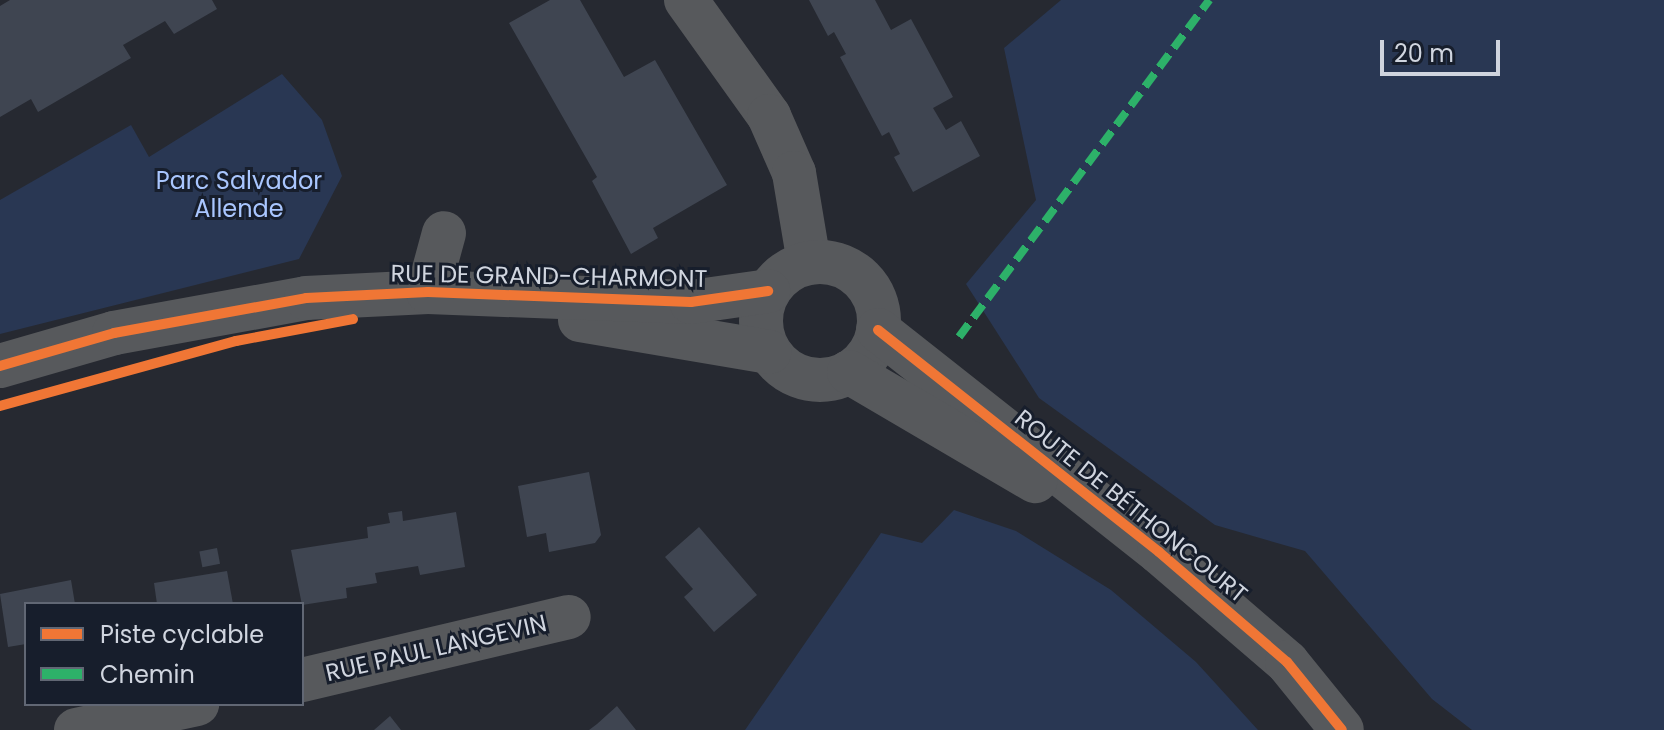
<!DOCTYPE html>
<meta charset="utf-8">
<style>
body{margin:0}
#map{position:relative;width:1664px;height:730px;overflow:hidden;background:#262931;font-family:Poppins,sans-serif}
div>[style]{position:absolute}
.green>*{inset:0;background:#293753}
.building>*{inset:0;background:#3f4551;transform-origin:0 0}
.minor>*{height:44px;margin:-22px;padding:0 22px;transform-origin:22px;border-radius:22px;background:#57595c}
.minor>.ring{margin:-22px;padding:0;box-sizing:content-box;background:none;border:44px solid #57595c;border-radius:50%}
.quiet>*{height:8px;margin-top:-4px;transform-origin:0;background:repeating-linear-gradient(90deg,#2db169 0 16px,transparent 0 24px)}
.cycleway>*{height:10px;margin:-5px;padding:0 5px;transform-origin:5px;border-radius:5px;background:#f07635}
span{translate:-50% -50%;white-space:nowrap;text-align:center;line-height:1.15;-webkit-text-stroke:6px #171e2c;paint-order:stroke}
.park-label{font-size:24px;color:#a9c6fe}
.street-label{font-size:24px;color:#d0d5df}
.legend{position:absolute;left:24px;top:602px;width:280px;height:104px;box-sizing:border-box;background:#171e2c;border:2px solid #616774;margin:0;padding:10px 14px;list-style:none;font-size:24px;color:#d0d5df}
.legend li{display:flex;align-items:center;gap:16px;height:40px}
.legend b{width:40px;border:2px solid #616774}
.scale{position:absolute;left:1380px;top:40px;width:120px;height:36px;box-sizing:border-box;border:4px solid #d0d5df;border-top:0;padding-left:10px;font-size:24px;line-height:28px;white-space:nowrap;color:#d0d5df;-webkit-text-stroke:6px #171e2c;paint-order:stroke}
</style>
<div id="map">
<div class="green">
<div style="clip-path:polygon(1061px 0,1664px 0,1664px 730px,1472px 730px,1432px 699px,1305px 551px,1215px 525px,1039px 398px,966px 284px,1036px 200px,1004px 48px)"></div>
<div style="clip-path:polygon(282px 74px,322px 120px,342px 176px,299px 259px,0 334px,0 200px,131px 125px,149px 157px)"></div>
<div style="clip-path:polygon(954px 510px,1016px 531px,1111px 590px,1196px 662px,1258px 730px,745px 730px,881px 533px,922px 543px)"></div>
</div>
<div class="building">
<div style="clip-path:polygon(10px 0,212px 0,217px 9px,174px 34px,165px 21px,123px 45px,131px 58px,38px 112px,31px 99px,0 117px,0 6px)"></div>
<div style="clip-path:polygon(550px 0,580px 0,624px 77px,655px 60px,727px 185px,653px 228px,658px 238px,631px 254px,592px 181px,597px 177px,509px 23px)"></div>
<div style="clip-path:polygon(809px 0,875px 0,891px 30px,911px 19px,953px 97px,933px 108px,946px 130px,961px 121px,980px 156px,913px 192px,894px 157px,900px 154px,889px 132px,882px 136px,840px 57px,846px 54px,834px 32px,828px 36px)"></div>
<div style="clip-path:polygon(589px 472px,601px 535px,595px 543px,549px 552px,546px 533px,527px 537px,518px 486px)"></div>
<div style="clip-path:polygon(402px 511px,403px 521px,456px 512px,465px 567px,420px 575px,418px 566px,375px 573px,377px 583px,346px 588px,347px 598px,302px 605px,291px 550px,368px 538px,367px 527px,390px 523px,388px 513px)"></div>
<div style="clip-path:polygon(699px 527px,757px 595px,714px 632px,684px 597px,693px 589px,665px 557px)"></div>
<div style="left:217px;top:548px;width:16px;height:18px;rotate:79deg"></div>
<div style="clip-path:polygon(227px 571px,233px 604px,157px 604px,154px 583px)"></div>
<div style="clip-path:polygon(71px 580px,75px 604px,26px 604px,26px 644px,8px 647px,0 594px)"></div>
<div style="clip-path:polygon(617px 706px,636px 730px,589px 730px,597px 724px)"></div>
<div style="clip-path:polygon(390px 716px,401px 730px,374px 730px)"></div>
</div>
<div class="minor">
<div style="left:686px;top:0;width:143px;rotate:54.4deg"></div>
<div style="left:769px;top:116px;width:62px;rotate:66.3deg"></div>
<div style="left:794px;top:173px;width:91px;rotate:80.5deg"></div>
<div class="ring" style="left:761px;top:262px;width:74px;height:74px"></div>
<div style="left:428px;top:292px;width:61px;rotate:-74.8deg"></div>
<div style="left:580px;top:320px;width:192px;rotate:9.6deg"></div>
<div style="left:878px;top:330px;width:358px;rotate:38.3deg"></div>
<div style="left:1159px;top:552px;width:169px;rotate:40.7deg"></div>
<div style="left:1287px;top:662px;width:87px;rotate:51deg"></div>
<div style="left:0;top:366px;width:119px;rotate:-16.1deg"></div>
<div style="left:114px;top:333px;width:195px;rotate:-10.3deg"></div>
<div style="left:306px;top:298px;width:122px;rotate:-2.8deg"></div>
<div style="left:428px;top:292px;width:263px;rotate:2.2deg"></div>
<div style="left:691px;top:302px;width:78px;rotate:-8.1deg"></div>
<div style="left:849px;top:372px;width:216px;rotate:30.4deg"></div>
<div style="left:302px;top:680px;width:274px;rotate:-13.3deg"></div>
<div style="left:76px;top:730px;width:124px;rotate:-12.1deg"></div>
</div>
<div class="quiet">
<div style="left:959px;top:337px;width:420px;rotate:-53.4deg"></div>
</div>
<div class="cycleway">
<div style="left:878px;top:330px;width:358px;rotate:38.3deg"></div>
<div style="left:1159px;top:552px;width:169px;rotate:40.7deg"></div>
<div style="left:1287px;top:662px;width:87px;rotate:51deg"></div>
<div style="left:0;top:366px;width:119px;rotate:-16.1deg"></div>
<div style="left:114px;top:333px;width:195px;rotate:-10.3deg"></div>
<div style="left:306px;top:298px;width:122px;rotate:-2.8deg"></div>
<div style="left:428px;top:292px;width:263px;rotate:2.2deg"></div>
<div style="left:691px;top:302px;width:78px;rotate:-8.1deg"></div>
<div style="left:0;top:406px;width:245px;rotate:-15.4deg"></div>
<div style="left:236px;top:341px;width:119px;rotate:-10.6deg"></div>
</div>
<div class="park-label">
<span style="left:239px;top:195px">Parc Salvador<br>Allende</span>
</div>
<div class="street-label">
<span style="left:549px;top:276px;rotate:1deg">RUE DE GRAND-CHARMONT</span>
<span style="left:1131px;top:506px;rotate:39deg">ROUTE DE BÉTHONCOURT</span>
<span style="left:436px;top:648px;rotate:-13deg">RUE PAUL LANGEVIN</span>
</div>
<ul class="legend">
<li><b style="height:10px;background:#f07635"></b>Piste cyclable</li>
<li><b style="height:10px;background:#2db169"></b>Chemin</li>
</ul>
<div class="scale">20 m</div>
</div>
